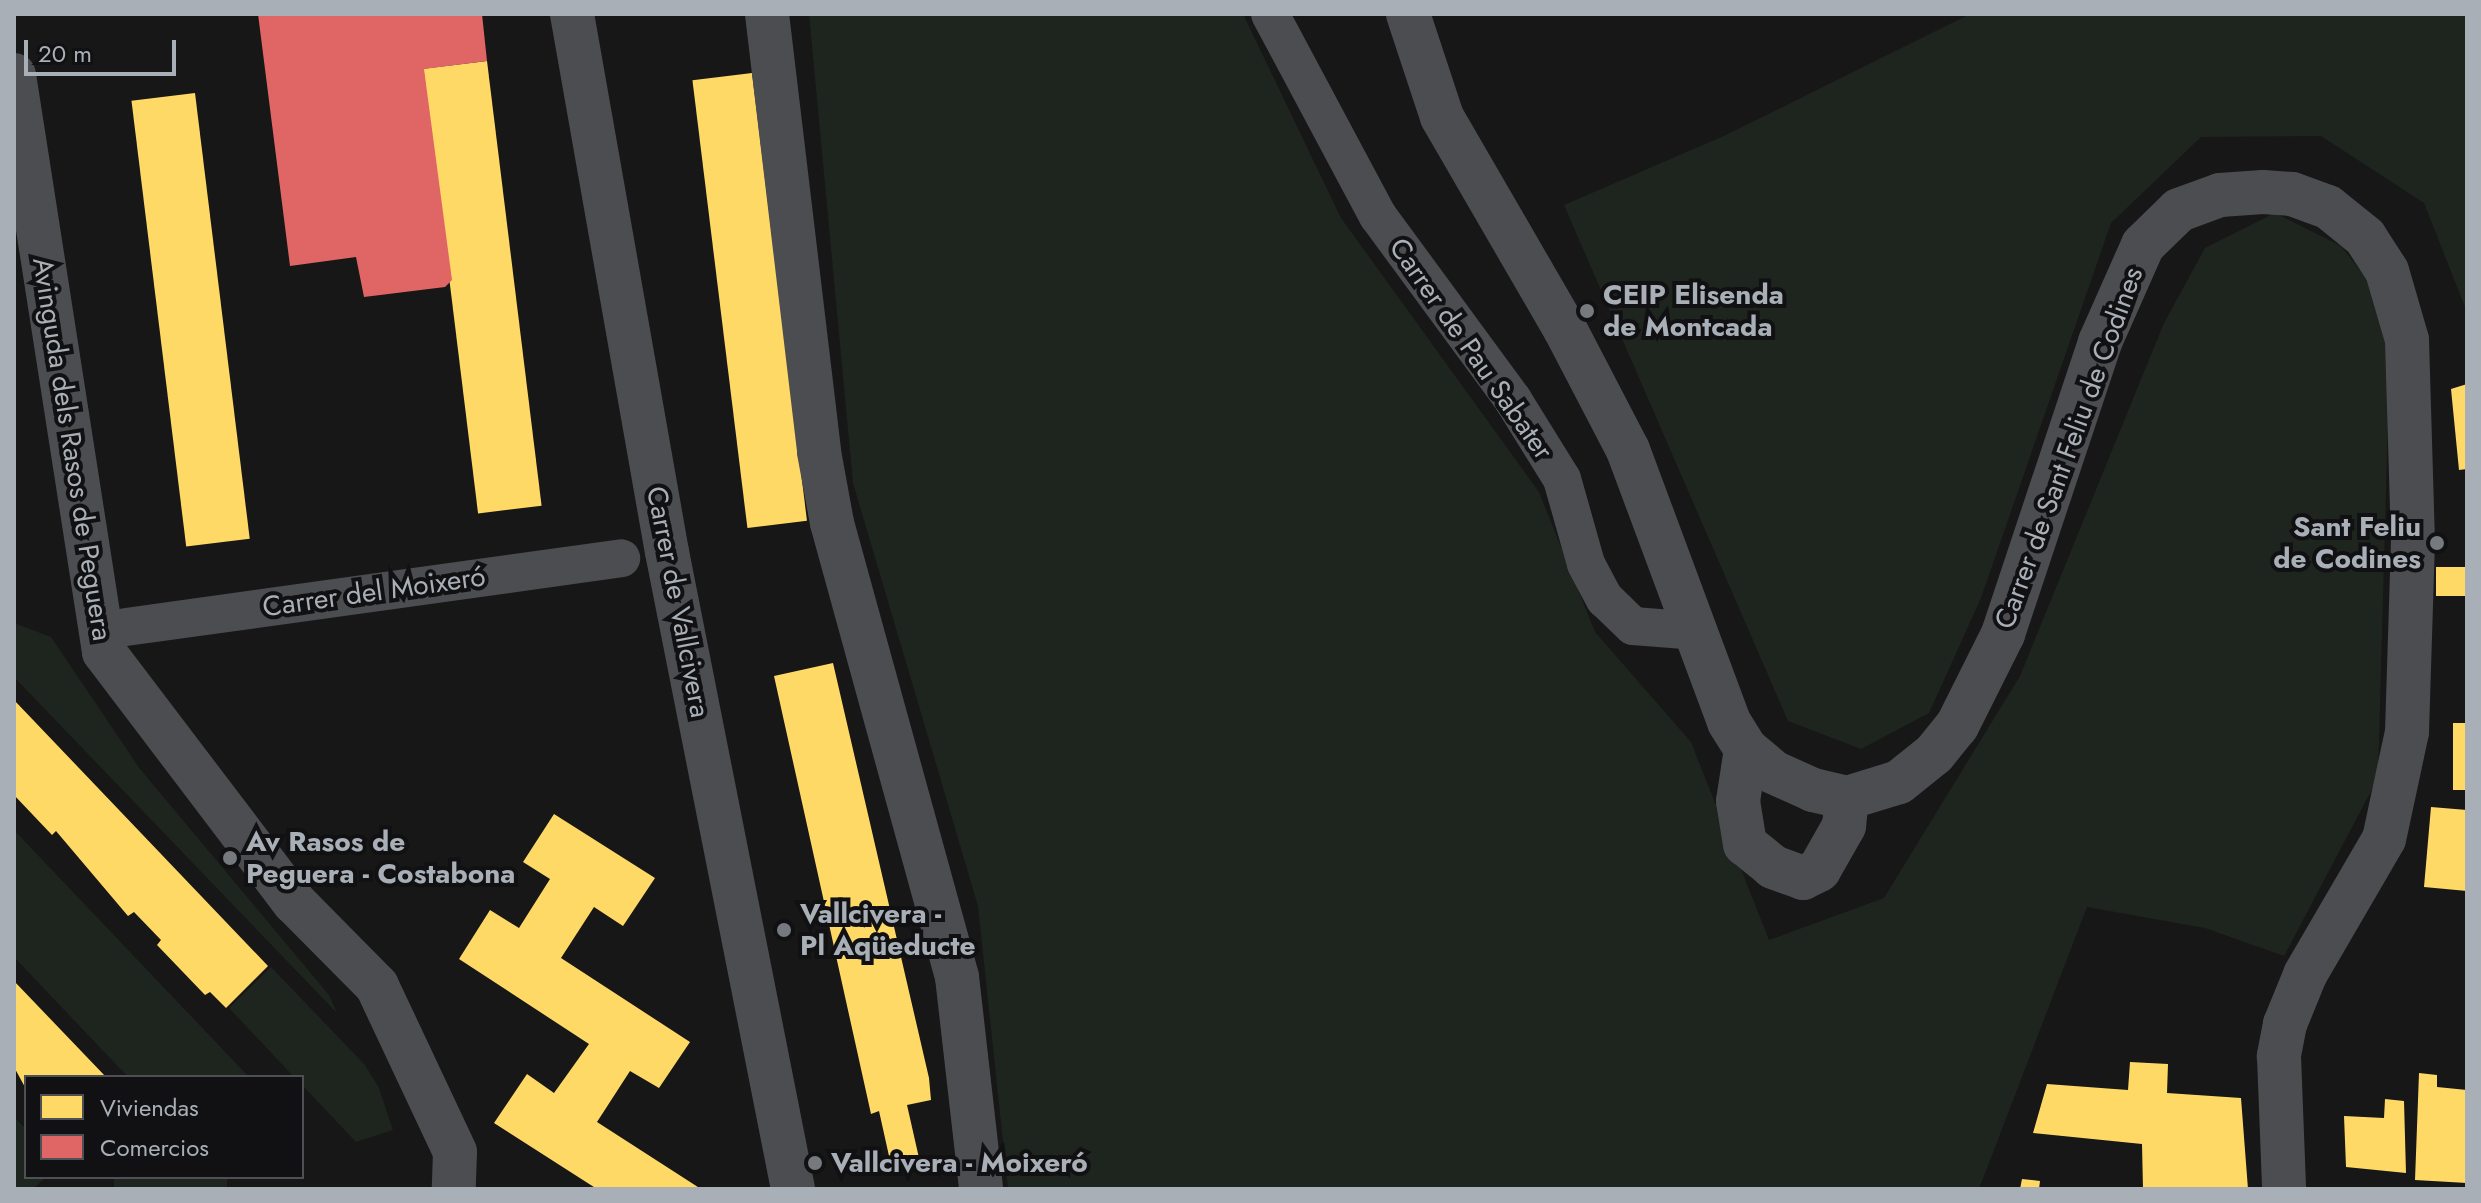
<!DOCTYPE html>
<meta charset="utf-8">
<style>
body{margin:0}
#map{position:relative;width:2481px;height:1203px;overflow:hidden;background:#171717;font-family:Jost,sans-serif}
div>[style]{position:absolute}
.green>*{inset:0;background:#1e241e;transform-origin:0 0}
.homes>*{inset:0;background:#ffd966;transform-origin:0 0}
.shops>*{inset:0;background:#e06666}
.pedestrian>*{height:38px;margin:-19px;padding:0 19px;transform-origin:19px;border-radius:19px;background:#4c4d50}
.minor>*{height:44px;margin:-22px;padding:0 22px;transform-origin:22px;border-radius:22px;background:#4c4d50}
.dots>*{width:22px;height:22px;translate:-50% -50%;box-sizing:border-box;border:4px solid #111113;border-radius:50%}
span{translate:-50% -50%;white-space:nowrap;text-align:center;line-height:1.15;-webkit-text-stroke:8px #111113;paint-order:stroke}
.poi-label{font-size:28px;color:#a9afb7;font-weight:700}
.left{translate:0 -50%;text-align:left}
.right{translate:-100% -50%;text-align:right}
.street-label{font-size:28px;color:#a9afb7}
.frame{position:absolute;inset:0;border:16px solid #a9afb7;pointer-events:none}
.legend{position:absolute;left:24px;top:1075px;width:280px;height:104px;box-sizing:border-box;background:#111113;border:2px solid #4e5055;margin:0;padding:10px 14px;list-style:none;font-size:24px;color:#a9afb7}
.legend li{display:flex;align-items:center;gap:16px;height:40px}
.legend b{width:40px;border:2px solid #4e5055}
.scale{position:absolute;left:24px;top:40px;width:152px;height:36px;box-sizing:border-box;border:4px solid #a9afb7;border-top:0;padding-left:10px;font-size:24px;line-height:28px;white-space:nowrap;color:#a9afb7;-webkit-text-stroke:6px #111113;paint-order:stroke}
</style>
<div id="map">
<div class="green">
<div style="clip-path:polygon(809px 14px,1243px 14px,1341px 218px,1539px 492px,1595px 632px,1691px 742px,1769px 940px,1884px 898px,2020px 676px,2164px 323px,2205px 248px,2275px 213px,2341px 246px,2391px 310px,2378px 778px,2284px 956px,2205px 928px,2087px 907px,1979px 1189px,1008px 1189px,978px 906px,853px 483px)"></div>
<div style="clip-path:polygon(1970px 14px,2467px 14px,2467px 312px,2424px 203px,2321px 136px,2201px 137px,2111px 223px,1981px 598px,1929px 713px,1861px 749px,1788px 721px,1564px 205px,1726px 135px)"></div>
<div style="clip-path:polygon(14px 623px,51px 637px,140px 769px,329px 995px,337px 1013px,14px 677px)"></div>
<div style="clip-path:polygon(14px 830px,249px 1077px,128px 1077px,14px 957px)"></div>
<div style="clip-path:polygon(271px 967px,365px 1065px,379px 1088px,393px 1130px,356px 1142px,302px 1085px,302px 1077px,294px 1077px,229px 1008px)"></div>
<div style="clip-path:polygon(14px 1117px,26px 1129px,26px 1177px,46px 1177px,33px 1189px,14px 1189px)"></div>
<div style="left:114px;top:1177px;width:113px;height:14px"></div>
</div>
<div class="homes">
<div style="left:487px;top:61px;width:448px;height:64px;rotate:83deg"></div>
<div style="left:752px;top:73px;width:451px;height:60px;rotate:83deg"></div>
<div style="left:195px;top:93px;width:449px;height:64px;rotate:83deg"></div>
<div style="clip-path:polygon(2467px 384px,2467px 469px,2459px 470px,2451px 389px)"></div>
<div style="left:2436px;top:567px;width:31px;height:29px"></div>
<div style="clip-path:polygon(833px 663px,929px 1078px,931px 1100px,907px 1105px,919px 1158px,891px 1165px,879px 1111px,871px 1114px,774px 676px)"></div>
<div style="clip-path:polygon(14px 700px,268px 966px,226px 1008px,210px 992px,205px 995px,157px 945px,161px 940px,134px 912px,128px 916px,56px 831px,52px 835px,14px 795px)"></div>
<div style="left:2453px;top:723px;width:14px;height:67px"></div>
<div style="clip-path:polygon(2431px 807px,2467px 810px,2467px 891px,2424px 887px)"></div>
<div style="clip-path:polygon(554px 814px,655px 878px,623px 926px,594px 907px,561px 958px,690px 1042px,659px 1088px,630px 1071px,597px 1122px,701px 1189px,597px 1189px,494px 1123px,527px 1074px,554px 1093px,589px 1044px,459px 959px,490px 910px,519px 928px,550px 879px,523px 862px)"></div>
<div style="clip-path:polygon(14px 981px,106px 1077px,26px 1077px,26px 1089px,14px 1067px)"></div>
<div style="clip-path:polygon(2130px 1062px,2168px 1064px,2167px 1093px,2241px 1098px,2248px 1189px,2143px 1189px,2142px 1144px,2033px 1133px,2047px 1084px,2128px 1090px)"></div>
<div style="clip-path:polygon(2419px 1073px,2437px 1075px,2437px 1087px,2467px 1090px,2467px 1183px,2415px 1180px)"></div>
<div style="clip-path:polygon(2385px 1099px,2404px 1101px,2406px 1173px,2346px 1167px,2344px 1116px,2384px 1118px)"></div>
<div style="clip-path:polygon(2022px 1179px,2040px 1181px,2039px 1189px,2020px 1189px)"></div>
</div>
<div class="shops">
<div style="clip-path:polygon(258px 14px,482px 14px,487px 61px,424px 69px,452px 280px,445px 287px,364px 297px,356px 257px,290px 266px)"></div>
</div>
<div class="pedestrian">
<div style="left:1270px;top:14px;width:229px;rotate:61.9deg"></div>
<div style="left:1378px;top:216px;width:228px;rotate:53.7deg"></div>
<div style="left:1513px;top:400px;width:93px;rotate:58.2deg"></div>
<div style="left:1562px;top:479px;width:88px;rotate:74.2deg"></div>
<div style="left:1586px;top:564px;width:40px;rotate:62deg"></div>
<div style="left:1605px;top:599px;width:39px;rotate:44deg"></div>
<div style="left:1633px;top:626px;width:65px;rotate:4.4deg"></div>
<div style="left:126px;top:627px;width:500px;rotate:-7.9deg"></div>
</div>
<div class="minor">
<div style="left:572px;top:14px;width:546px;rotate:79.99deg"></div>
<div style="left:667px;top:552px;width:649px;rotate:78.81deg"></div>
<div style="left:767px;top:14px;width:441px;rotate:83.2deg"></div>
<div style="left:819px;top:452px;width:72px;rotate:79.6deg"></div>
<div style="left:832px;top:523px;width:471px;rotate:74.6deg"></div>
<div style="left:957px;top:977px;width:213px;rotate:83.5deg"></div>
<div style="left:1408px;top:14px;width:108px;rotate:71.7deg"></div>
<div style="left:1442px;top:117px;width:245px;rotate:59.9deg"></div>
<div style="left:1565px;top:329px;width:136px;rotate:62.5deg"></div>
<div style="left:1628px;top:450px;width:290px;rotate:69.6deg"></div>
<div style="left:1729px;top:722px;width:32px;rotate:58deg"></div>
<div style="left:1746px;top:749px;width:35px;rotate:40deg"></div>
<div style="left:1773px;top:772px;width:44px;rotate:24.2deg"></div>
<div style="left:1813px;top:790px;width:35px;rotate:13deg"></div>
<div style="left:1847px;top:798px;width:54px;rotate:-17.1deg"></div>
<div style="left:1899px;top:782px;width:45px;rotate:-38.7deg"></div>
<div style="left:1934px;top:754px;width:36px;rotate:-51deg"></div>
<div style="left:1957px;top:726px;width:103px;rotate:-63.4deg"></div>
<div style="left:2003px;top:634px;width:308px;rotate:-71.6deg"></div>
<div style="left:2100px;top:342px;width:106px;rotate:-66.1deg"></div>
<div style="left:2143px;top:245px;width:50px;rotate:-44.2deg"></div>
<div style="left:2179px;top:210px;width:44px;rotate:-20.1deg"></div>
<div style="left:2220px;top:195px;width:43px;rotate:-4deg"></div>
<div style="left:2263px;top:192px;width:29px;rotate:4deg"></div>
<div style="left:2292px;top:194px;width:38px;rotate:20deg"></div>
<div style="left:2328px;top:207px;width:48px;rotate:39deg"></div>
<div style="left:2365px;top:237px;width:40px;rotate:57.1deg"></div>
<div style="left:2387px;top:271px;width:72px;rotate:73.8deg"></div>
<div style="left:2407px;top:340px;width:201px;rotate:88.3deg"></div>
<div style="left:2413px;top:541px;width:191px;rotate:91.8deg"></div>
<div style="left:2407px;top:732px;width:109px;rotate:102.1deg"></div>
<div style="left:2384px;top:839px;width:157px;rotate:120.2deg"></div>
<div style="left:2305px;top:975px;width:53px;rotate:112.2deg"></div>
<div style="left:2285px;top:1024px;width:33px;rotate:101deg"></div>
<div style="left:2279px;top:1056px;width:133px;rotate:87.8deg"></div>
<div style="left:14px;top:75px;width:584px;rotate:81.13deg"></div>
<div style="left:104px;top:652px;width:314px;rotate:52.8deg"></div>
<div style="left:294px;top:902px;width:118px;rotate:45.3deg"></div>
<div style="left:377px;top:986px;width:183px;rotate:64.8deg"></div>
<div style="left:455px;top:1152px;width:37px;rotate:92deg"></div>
<div style="left:1746px;top:749px;width:53px;rotate:98.7deg"></div>
<div style="left:1738px;top:801px;width:44px;rotate:80.8deg"></div>
<div style="left:1745px;top:844px;width:36px;rotate:39deg"></div>
<div style="left:1773px;top:867px;width:32px;rotate:20deg"></div>
<div style="left:1803px;top:878px;width:18px;rotate:-27deg"></div>
<div style="left:1819px;top:870px;width:51px;rotate:-60.4deg"></div>
<div style="left:1844px;top:826px;width:28px;rotate:-84deg"></div>
</div>
<div class="dots">
<div style="left:1587px;top:311px;background:#767a7f"></div>
<div style="left:2437px;top:543px;background:#767a7f"></div>
<div style="left:230px;top:858px;background:#767a7f"></div>
<div style="left:784px;top:930px;background:#767a7f"></div>
<div style="left:815px;top:1163px;background:#767a7f"></div>
</div>
<div class="poi-label">
<span class="left" style="left:1603px;top:311px">CEIP Elisenda<br>de Montcada</span>
<span class="right" style="left:2421px;top:543px">Sant Feliu<br>de Codines</span>
<span class="left" style="left:246px;top:858px">Av Rasos de<br>Peguera - Costabona</span>
<span class="left" style="left:800px;top:930px">Vallcivera -<br>Pl Aqüeducte</span>
<span class="left" style="left:831px;top:1163px">Vallcivera - Moixeró</span>
</div>
<div class="street-label">
<span style="left:1471px;top:349px;rotate:55deg">Carrer de Pau Sabater</span>
<span style="left:2069px;top:448px;rotate:-70deg">Carrer de Sant Feliu de Codines</span>
<span style="left:72px;top:449px;rotate:81deg">Avinguda dels Rasos de Peguera</span>
<span style="left:374px;top:592px;rotate:-8deg">Carrer del Moixeró</span>
<span style="left:678px;top:602px;rotate:79deg">Carrer de Vallcivera</span>
</div>
<div class="frame"></div>
<ul class="legend">
<li><b style="height:22px;background:#ffd966"></b>Viviendas</li>
<li><b style="height:22px;background:#e06666"></b>Comercios</li>
</ul>
<div class="scale">20 m</div>
</div>
